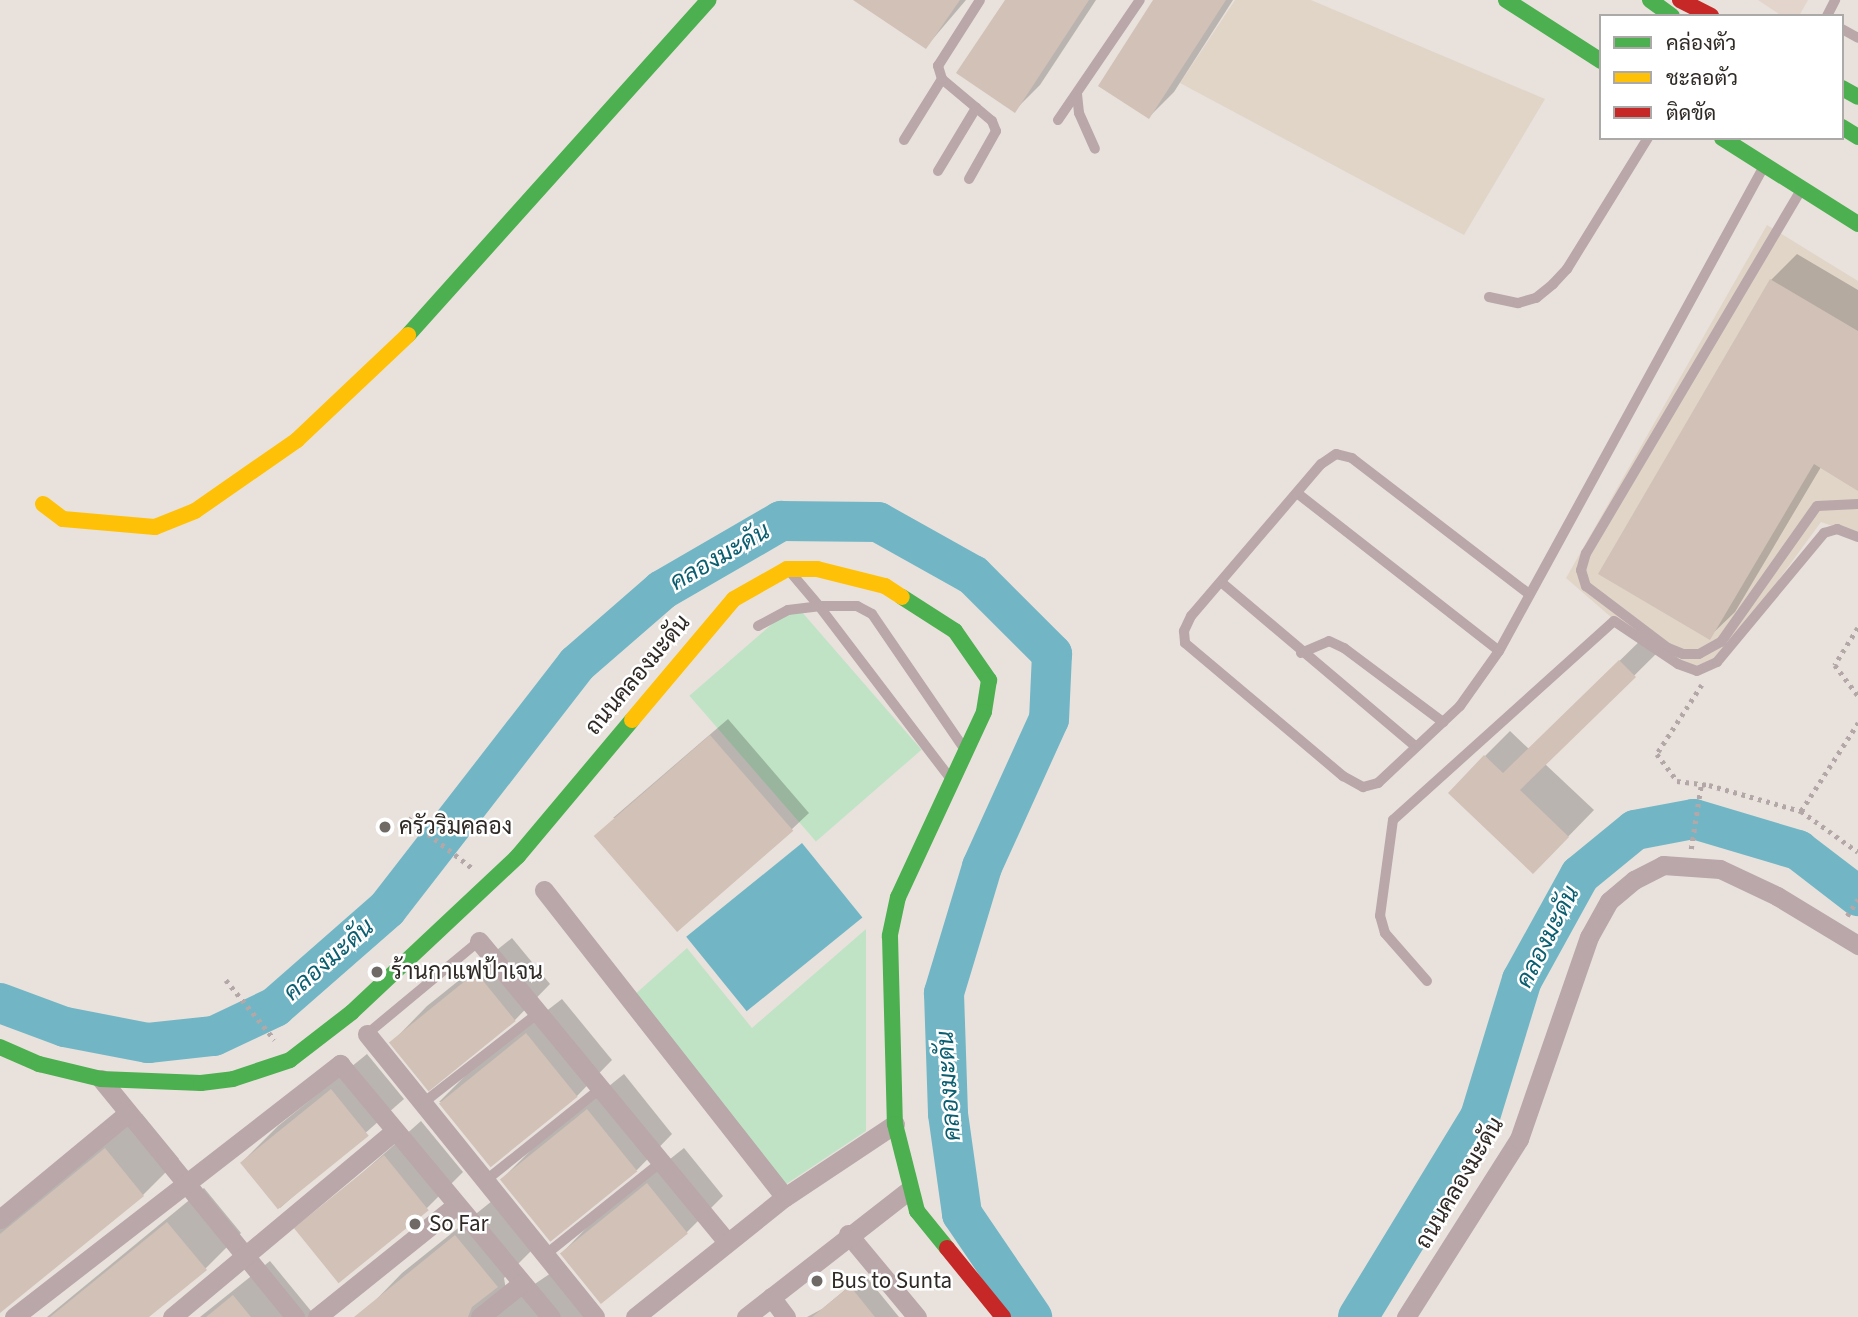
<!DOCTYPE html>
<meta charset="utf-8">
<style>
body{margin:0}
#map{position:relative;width:1858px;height:1317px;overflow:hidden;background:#e9e2dc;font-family:"Source Sans 3",Sarabun,sans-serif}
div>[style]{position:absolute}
.commercial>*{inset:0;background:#e1d5c8}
.built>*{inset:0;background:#e3d5cb}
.green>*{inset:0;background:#c1e3c5;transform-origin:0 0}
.water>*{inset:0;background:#72b6c6;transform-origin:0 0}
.shadow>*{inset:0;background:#0003}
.river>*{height:40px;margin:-20px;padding:0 20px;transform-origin:20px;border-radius:20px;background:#72b6c6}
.building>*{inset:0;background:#d1c1b6;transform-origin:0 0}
.path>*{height:4.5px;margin-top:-2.25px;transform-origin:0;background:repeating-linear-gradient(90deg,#b4a7a7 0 3.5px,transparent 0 8.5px)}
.lane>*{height:10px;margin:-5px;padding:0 5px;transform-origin:5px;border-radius:5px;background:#b9a7a9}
.street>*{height:19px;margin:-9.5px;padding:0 9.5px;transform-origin:9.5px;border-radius:9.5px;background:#b9a7a9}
.fast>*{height:16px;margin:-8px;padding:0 8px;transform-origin:8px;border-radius:8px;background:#4caf50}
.slow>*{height:16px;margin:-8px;padding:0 8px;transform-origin:8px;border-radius:8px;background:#ffc107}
.jam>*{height:16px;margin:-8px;padding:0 8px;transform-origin:8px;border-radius:8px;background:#c62828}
.dots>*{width:19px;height:19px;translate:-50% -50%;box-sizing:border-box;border:4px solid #fff;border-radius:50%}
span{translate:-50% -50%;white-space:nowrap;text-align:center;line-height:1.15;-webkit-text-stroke:5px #fff;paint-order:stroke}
.street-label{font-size:23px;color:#2f2a26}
.poi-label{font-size:23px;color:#2f2a26}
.left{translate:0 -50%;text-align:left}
.water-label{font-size:24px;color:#0a5e70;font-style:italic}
.legend{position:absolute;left:1599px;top:14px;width:245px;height:126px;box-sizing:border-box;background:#fff;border:2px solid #acaaa8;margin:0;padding:9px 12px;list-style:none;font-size:21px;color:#2f2a26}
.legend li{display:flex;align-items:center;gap:14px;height:35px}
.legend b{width:35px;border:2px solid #acaaa8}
</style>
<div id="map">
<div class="commercial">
<div style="clip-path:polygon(1235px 0,1311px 0,1545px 99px,1464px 235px,1180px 83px)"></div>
<div style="clip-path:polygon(1767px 225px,1858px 281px,1858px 535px,1821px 522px,1722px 657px,1685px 669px,1650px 651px,1566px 578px)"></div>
</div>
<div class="built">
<div style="clip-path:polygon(1758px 0,1808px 0,1799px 16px,1782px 16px)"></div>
</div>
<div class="green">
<div style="left:795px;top:604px;width:193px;height:140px;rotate:49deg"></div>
<div style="clip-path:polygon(866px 929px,866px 1131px,782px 1187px,633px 996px,687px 948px,752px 1028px)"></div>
</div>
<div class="water">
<div style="left:802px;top:843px;width:96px;height:149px;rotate:51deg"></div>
</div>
<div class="shadow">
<div style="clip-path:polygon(873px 0,966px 0,926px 47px)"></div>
<div style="clip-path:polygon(1007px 0,1096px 0,1040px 85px,1015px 110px)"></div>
<div style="clip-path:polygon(1155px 0,1233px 0,1174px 92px,1149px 117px)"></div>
<div style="clip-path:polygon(1797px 254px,1858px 290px,1858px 489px,1821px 467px,1735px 612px,1709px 637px,1771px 280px)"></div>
<div style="clip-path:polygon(1646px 635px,1660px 650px,1545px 764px,1594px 810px,1559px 846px,1485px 756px,1510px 731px,1529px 749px)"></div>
<div style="clip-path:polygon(728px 719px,809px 813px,791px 830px,613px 818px)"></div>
<div style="clip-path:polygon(512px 938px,550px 984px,515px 1020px,392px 1042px,427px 1006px)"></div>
<div style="clip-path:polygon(562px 999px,612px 1060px,577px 1096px,439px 1102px,475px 1066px)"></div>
<div style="clip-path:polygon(367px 1054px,404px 1099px,280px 1208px,242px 1162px,278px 1126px)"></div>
<div style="clip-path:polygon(624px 1074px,672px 1134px,637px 1170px,502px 1179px,538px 1143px)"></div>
<div style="clip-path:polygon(142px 1114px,179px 1159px,143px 1195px,0 1311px,0 1229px)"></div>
<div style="clip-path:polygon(421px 1121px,463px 1172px,427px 1208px,298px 1230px)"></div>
<div style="clip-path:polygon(684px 1148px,723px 1196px,687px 1232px,601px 1302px,562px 1253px,597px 1217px)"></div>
<div style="clip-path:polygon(204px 1188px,241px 1233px,205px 1269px,146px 1317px,47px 1317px)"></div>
<div style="clip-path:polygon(492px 1201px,532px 1250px,504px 1278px,506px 1290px,520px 1294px,551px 1273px,587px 1317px,374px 1317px,367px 1309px,402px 1273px)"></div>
<div style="clip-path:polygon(270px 1261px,316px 1317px,200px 1317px)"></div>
<div style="clip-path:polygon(864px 1274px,899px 1317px,807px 1317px,822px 1309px)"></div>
</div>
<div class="river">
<div style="left:0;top:1003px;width:69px;rotate:20.3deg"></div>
<div style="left:65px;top:1027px;width:85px;rotate:10.9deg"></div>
<div style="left:148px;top:1043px;width:66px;rotate:-6.1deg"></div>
<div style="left:214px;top:1036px;width:68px;rotate:-25.4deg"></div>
<div style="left:275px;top:1007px;width:149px;rotate:-41.2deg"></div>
<div style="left:387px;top:909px;width:310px;rotate:-52.2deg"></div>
<div style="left:577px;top:664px;width:113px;rotate:-41deg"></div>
<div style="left:662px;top:590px;width:138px;rotate:-30.1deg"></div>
<div style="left:781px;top:521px;width:97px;rotate:0.6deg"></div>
<div style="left:878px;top:522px;width:109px;rotate:29.2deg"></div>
<div style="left:973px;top:575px;width:112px;rotate:45deg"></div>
<div style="left:1052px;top:654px;width:65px;rotate:92.6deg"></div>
<div style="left:1049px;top:719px;width:162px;rotate:114.4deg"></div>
<div style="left:982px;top:867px;width:132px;rotate:106.8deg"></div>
<div style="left:944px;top:993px;width:121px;rotate:88.1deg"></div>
<div style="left:948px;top:1114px;width:101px;rotate:82deg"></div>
<div style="left:962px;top:1214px;width:125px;rotate:55.8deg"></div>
<div style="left:1358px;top:1317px;width:234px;rotate:-58.6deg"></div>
<div style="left:1480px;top:1117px;width:143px;rotate:-73deg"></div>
<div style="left:1522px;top:980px;width:120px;rotate:-61.1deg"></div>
<div style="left:1580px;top:875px;width:71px;rotate:-39.3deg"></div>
<div style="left:1635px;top:830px;width:60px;rotate:-10.6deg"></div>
<div style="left:1694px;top:819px;width:109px;rotate:16.6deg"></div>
<div style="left:1798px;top:850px;width:76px;rotate:37.5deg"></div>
</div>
<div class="building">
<div style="clip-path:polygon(853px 0,960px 0,926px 49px)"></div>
<div style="clip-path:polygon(1005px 0,1089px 0,1015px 113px,956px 73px)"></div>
<div style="clip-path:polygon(1153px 0,1226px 0,1149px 119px,1098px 86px)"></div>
<div style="clip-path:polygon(1770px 279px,1858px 331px,1858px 491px,1814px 464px,1710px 640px,1598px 574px)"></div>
<div style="clip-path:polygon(1619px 660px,1636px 677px,1520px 790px,1569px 837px,1533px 874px,1448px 793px,1484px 755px,1503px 773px)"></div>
<div style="left:710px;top:735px;width:127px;height:154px;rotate:49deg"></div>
<div style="left:476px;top:972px;width:63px;height:112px;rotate:51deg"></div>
<div style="left:526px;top:1033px;width:82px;height:112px;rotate:51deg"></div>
<div style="left:331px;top:1089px;width:60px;height:117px;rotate:51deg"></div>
<div style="left:587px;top:1109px;width:80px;height:112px;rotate:51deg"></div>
<div style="clip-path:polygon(105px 1148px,144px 1196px,0 1313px,0 1234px)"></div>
<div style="left:384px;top:1155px;width:71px;height:116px;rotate:51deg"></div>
<div style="left:647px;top:1183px;width:65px;height:112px;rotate:51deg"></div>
<div style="clip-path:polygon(167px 1222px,207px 1270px,149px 1317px,50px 1317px)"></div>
<div style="clip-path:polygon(455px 1235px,498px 1287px,472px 1307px,468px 1317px,354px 1317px)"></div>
<div style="clip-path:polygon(850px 1286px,875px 1317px,812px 1317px)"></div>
<div style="clip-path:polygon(233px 1295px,251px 1317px,206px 1317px)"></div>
</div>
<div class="path">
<div style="left:1858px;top:628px;width:44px;rotate:121.9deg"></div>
<div style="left:1835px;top:665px;width:38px;rotate:53deg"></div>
<div style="left:1702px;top:685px;width:82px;rotate:123.1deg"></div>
<div style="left:1657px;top:754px;width:34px;rotate:53deg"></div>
<div style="left:1677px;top:781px;width:32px;rotate:7deg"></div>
<div style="left:1709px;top:785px;width:96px;rotate:15.8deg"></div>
<div style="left:1801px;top:811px;width:70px;rotate:35.7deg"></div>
<div style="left:1801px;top:811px;width:105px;rotate:-57.1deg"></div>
<div style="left:408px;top:818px;width:81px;rotate:38deg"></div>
<div style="left:1691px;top:849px;width:65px;rotate:-81.1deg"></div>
<div style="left:1847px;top:916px;width:20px;rotate:-57deg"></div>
<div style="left:226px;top:980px;width:77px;rotate:50.8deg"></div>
</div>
<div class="lane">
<div style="left:1827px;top:16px;width:18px;rotate:-63deg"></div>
<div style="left:1842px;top:29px;width:18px;rotate:29deg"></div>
<div style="left:1077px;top:94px;width:19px;rotate:84deg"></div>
<div style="left:1079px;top:113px;width:39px;rotate:66deg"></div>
<div style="left:1058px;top:120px;width:145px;rotate:-55.7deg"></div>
<div style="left:904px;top:140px;width:72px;rotate:-58.1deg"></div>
<div style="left:938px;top:171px;width:74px;rotate:-58.9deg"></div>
<div style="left:969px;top:179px;width:55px;rotate:-60.6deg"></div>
<div style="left:996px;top:131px;width:11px;rotate:-112deg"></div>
<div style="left:992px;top:121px;width:65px;rotate:-140deg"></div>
<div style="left:942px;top:79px;width:14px;rotate:-107deg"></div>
<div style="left:938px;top:66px;width:78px;rotate:-57.5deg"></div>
<div style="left:1801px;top:190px;width:422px;rotate:120.6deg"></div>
<div style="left:1586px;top:553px;width:18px;rotate:106deg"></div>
<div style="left:1581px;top:570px;width:17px;rotate:73deg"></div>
<div style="left:1586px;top:586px;width:103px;rotate:37.1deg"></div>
<div style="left:1668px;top:648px;width:16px;rotate:22deg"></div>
<div style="left:1683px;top:654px;width:16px"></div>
<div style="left:1699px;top:654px;width:25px;rotate:-29deg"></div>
<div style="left:1721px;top:642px;width:166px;rotate:-54.8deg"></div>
<div style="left:1817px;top:506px;width:41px;rotate:-2.8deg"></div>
<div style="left:1489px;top:297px;width:30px;rotate:12deg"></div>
<div style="left:1518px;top:303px;width:19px;rotate:-16deg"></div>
<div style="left:1536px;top:298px;width:22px;rotate:-39deg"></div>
<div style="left:1553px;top:284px;width:21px;rotate:-47deg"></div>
<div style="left:1567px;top:269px;width:154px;rotate:-58.3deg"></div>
<div style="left:1297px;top:493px;width:256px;rotate:38deg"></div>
<div style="left:792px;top:574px;width:42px;rotate:49.8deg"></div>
<div style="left:819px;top:606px;width:38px"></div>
<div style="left:857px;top:606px;width:17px;rotate:28deg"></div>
<div style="left:872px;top:614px;width:161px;rotate:55.6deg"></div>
<div style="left:1221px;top:582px;width:255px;rotate:40.2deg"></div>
<div style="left:1529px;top:594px;width:223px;rotate:-142.5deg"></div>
<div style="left:1352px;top:458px;width:16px;rotate:-166deg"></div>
<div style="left:1336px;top:454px;width:18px;rotate:146deg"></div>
<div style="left:1321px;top:464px;width:200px;rotate:130.5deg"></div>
<div style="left:1191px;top:616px;width:17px;rotate:115deg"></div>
<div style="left:1184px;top:631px;width:12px;rotate:85deg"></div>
<div style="left:1185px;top:643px;width:207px;rotate:40.1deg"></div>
<div style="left:1343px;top:776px;width:23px;rotate:29deg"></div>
<div style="left:1363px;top:787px;width:16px;rotate:-15deg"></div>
<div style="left:1378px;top:783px;width:112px;rotate:-43.2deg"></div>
<div style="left:1460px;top:706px;width:67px;rotate:-54.7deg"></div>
<div style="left:1499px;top:651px;width:550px;rotate:-61.34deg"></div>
<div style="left:758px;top:626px;width:34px;rotate:-28deg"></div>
<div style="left:788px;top:610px;width:31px;rotate:-7deg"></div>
<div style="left:819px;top:606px;width:216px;rotate:52.7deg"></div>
<div style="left:1301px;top:653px;width:30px;rotate:-23deg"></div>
<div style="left:1329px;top:641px;width:17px;rotate:25deg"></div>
<div style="left:1344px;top:648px;width:124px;rotate:36.8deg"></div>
<div style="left:1427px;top:981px;width:64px;rotate:-131.2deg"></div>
<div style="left:1385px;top:933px;width:18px;rotate:-106deg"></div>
<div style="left:1380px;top:916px;width:97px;rotate:-82.3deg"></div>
<div style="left:1393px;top:820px;width:297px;rotate:-42deg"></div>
<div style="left:1614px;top:621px;width:77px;rotate:33.9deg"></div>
<div style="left:1678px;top:664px;width:20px;rotate:20deg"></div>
<div style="left:1697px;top:671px;width:22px;rotate:-24deg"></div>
<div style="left:1717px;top:662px;width:168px;rotate:-50.3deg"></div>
<div style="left:1824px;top:533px;width:14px;rotate:-17deg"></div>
<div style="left:1837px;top:529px;width:22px;rotate:21deg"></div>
<div style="left:367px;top:1034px;width:146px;rotate:-39.7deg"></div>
<div style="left:423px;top:1103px;width:146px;rotate:-38deg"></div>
<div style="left:485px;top:1181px;width:149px;rotate:-38.7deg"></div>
<div style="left:545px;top:1255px;width:149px;rotate:-38.7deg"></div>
</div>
<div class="street">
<div style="left:544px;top:890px;width:390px;rotate:51.9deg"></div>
<div style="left:479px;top:941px;width:390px;rotate:50.5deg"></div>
<div style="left:367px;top:1034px;width:363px;rotate:51.1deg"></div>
<div style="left:101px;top:1079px;width:307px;rotate:50.8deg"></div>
<div style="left:0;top:1219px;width:166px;rotate:-39.6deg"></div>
<div style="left:848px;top:1234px;width:108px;rotate:50.3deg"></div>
<div style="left:771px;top:1297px;width:25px;rotate:53deg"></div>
<div style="left:14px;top:1317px;width:413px;rotate:-37.8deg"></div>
<div style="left:340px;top:1064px;width:329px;rotate:50.2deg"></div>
<div style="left:172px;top:1317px;width:288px;rotate:-39.9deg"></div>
<div style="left:317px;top:1317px;width:177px;rotate:-38.8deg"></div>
<div style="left:480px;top:1317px;width:54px;rotate:-39deg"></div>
<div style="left:635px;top:1317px;width:192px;rotate:-38.7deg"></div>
<div style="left:785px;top:1197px;width:132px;rotate:-33.6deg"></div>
<div style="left:746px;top:1317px;width:207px;rotate:-37.9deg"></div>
<div style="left:1406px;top:1317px;width:211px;rotate:-57.6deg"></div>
<div style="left:1519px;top:1139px;width:214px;rotate:-70.9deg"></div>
<div style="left:1589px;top:937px;width:41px;rotate:-60.9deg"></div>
<div style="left:1609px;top:901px;width:33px;rotate:-40deg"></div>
<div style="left:1634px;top:880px;width:33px;rotate:-27deg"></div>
<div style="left:1663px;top:865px;width:57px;rotate:4deg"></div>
<div style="left:1720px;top:869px;width:63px;rotate:25.3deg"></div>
<div style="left:1777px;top:896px;width:95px;rotate:31.2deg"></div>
</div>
<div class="fast">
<div style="left:1506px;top:0;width:113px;rotate:32.7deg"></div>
<div style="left:1650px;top:0;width:27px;rotate:36deg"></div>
<div style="left:1842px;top:88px;width:18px;rotate:29deg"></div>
<div style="left:1842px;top:127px;width:19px;rotate:32deg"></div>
<div style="left:1722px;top:138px;width:161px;rotate:32.3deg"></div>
<div style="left:408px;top:335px;width:450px;rotate:-48.1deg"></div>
<div style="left:902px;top:597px;width:63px;rotate:32.7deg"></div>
<div style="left:955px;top:631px;width:60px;rotate:55.2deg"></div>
<div style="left:989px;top:680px;width:32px;rotate:99deg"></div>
<div style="left:984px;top:712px;width:204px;rotate:114.9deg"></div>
<div style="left:898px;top:897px;width:40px;rotate:102deg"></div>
<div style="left:890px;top:936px;width:188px;rotate:88.5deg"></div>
<div style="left:895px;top:1124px;width:90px;rotate:75.8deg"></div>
<div style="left:917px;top:1211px;width:48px;rotate:51deg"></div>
<div style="left:0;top:1047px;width:43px;rotate:23.6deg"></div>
<div style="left:39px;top:1064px;width:64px;rotate:13.6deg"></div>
<div style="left:101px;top:1079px;width:100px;rotate:2.3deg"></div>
<div style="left:201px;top:1083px;width:32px;rotate:-7deg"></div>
<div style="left:233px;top:1079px;width:60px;rotate:-18.4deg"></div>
<div style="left:290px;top:1060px;width:78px;rotate:-37.7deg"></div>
<div style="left:352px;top:1012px;width:228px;rotate:-43.2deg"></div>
<div style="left:518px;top:856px;width:177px;rotate:-50deg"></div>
</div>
<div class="slow">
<div style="left:43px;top:504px;width:25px;rotate:37deg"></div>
<div style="left:63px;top:519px;width:92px;rotate:5deg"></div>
<div style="left:155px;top:527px;width:43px;rotate:-21.8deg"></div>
<div style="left:195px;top:511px;width:124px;rotate:-34.8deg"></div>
<div style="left:297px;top:440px;width:153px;rotate:-43.4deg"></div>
<div style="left:632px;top:720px;width:158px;rotate:-49.9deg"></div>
<div style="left:734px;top:599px;width:61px;rotate:-29.5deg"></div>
<div style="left:787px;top:569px;width:30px"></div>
<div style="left:817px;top:569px;width:70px;rotate:14deg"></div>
<div style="left:885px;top:586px;width:20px;rotate:33deg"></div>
</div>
<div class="jam">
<div style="left:1680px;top:0;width:35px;rotate:27deg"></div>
<div style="left:947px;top:1248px;width:89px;rotate:50.9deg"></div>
</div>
<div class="dots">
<div style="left:385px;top:827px;background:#706a66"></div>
<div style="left:377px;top:972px;background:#706a66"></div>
<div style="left:415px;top:1224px;background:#706a66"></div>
<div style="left:817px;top:1281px;background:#706a66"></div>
</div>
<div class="street-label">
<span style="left:638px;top:675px;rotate:-50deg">ถนนคลองมะดัน</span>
<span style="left:1460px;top:1183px;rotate:-59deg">ถนนคลองมะดัน</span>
</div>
<div class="poi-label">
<span class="left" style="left:399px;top:827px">ครัวริมคลอง</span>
<span class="left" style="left:391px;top:972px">ร้านกาแฟป้าเจน</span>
<span class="left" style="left:429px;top:1224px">So Far</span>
<span class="left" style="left:831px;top:1281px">Bus to Sunta</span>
</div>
<div class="water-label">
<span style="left:720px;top:557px;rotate:-30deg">คลองมะดัน</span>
<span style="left:1548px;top:937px;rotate:-63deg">คลองมะดัน</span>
<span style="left:329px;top:960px;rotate:-41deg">คลองมะดัน</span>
<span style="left:949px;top:1086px;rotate:-94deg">คลองมะดัน</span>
</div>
<ul class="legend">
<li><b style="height:9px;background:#4caf50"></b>คล่องตัว</li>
<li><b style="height:9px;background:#ffc107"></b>ชะลอตัว</li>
<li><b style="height:9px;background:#c62828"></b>ติดขัด</li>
</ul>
</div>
